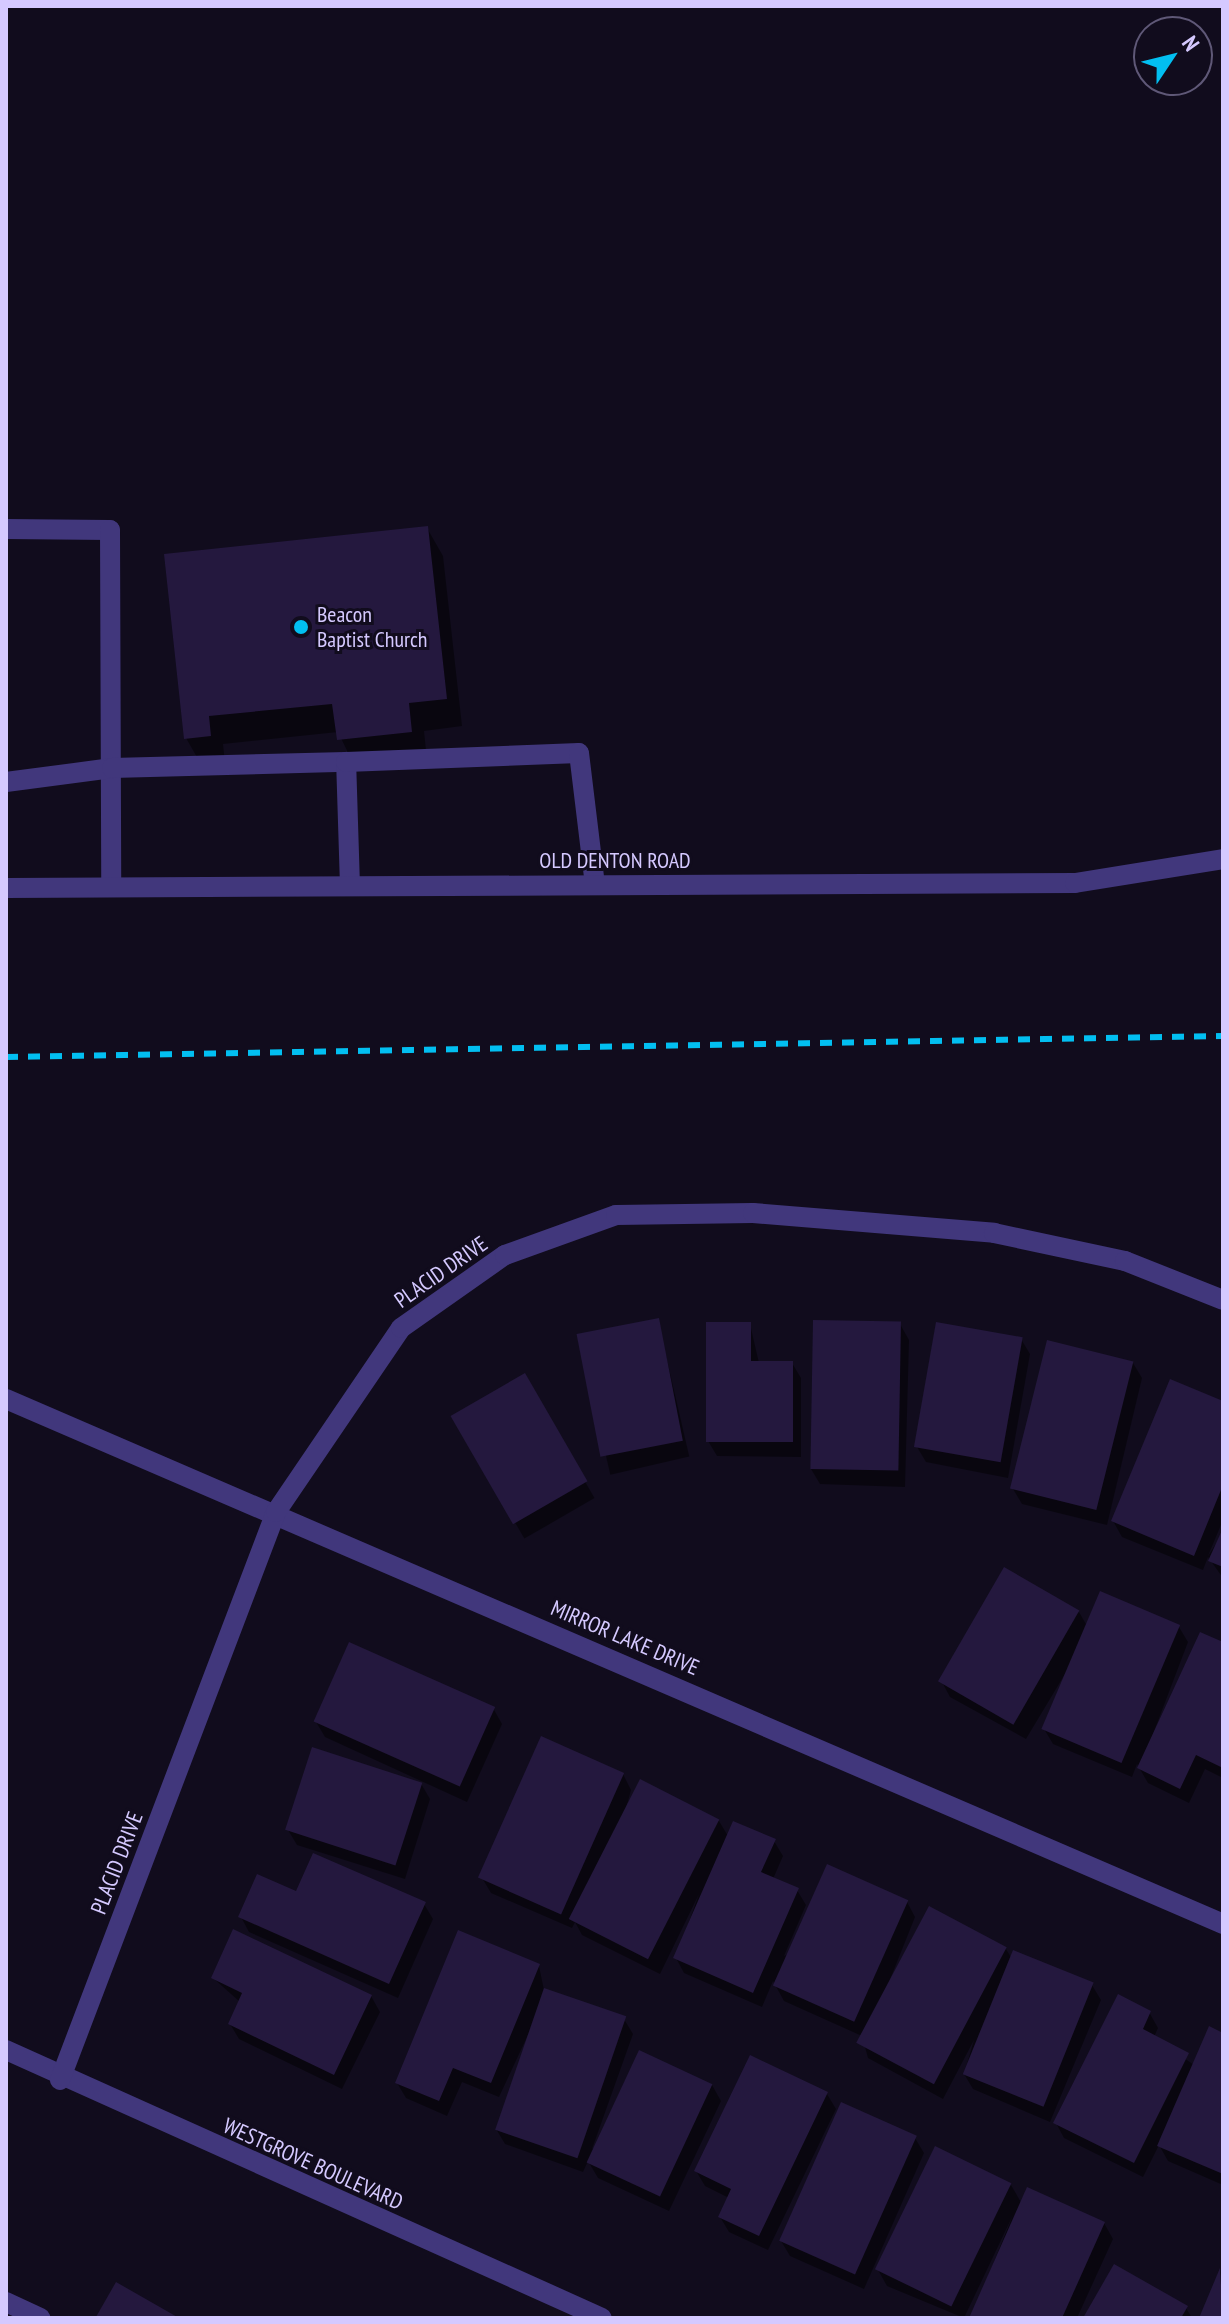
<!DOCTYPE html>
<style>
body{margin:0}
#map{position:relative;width:1229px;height:2324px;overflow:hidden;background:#110c1d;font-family:"PT Sans Narrow",sans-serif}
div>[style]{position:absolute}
.shadow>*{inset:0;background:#0007;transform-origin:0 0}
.building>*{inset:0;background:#24183e;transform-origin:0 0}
.minor>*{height:20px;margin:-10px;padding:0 10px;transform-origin:10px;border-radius:10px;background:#41377c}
.rail>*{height:6px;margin-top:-3px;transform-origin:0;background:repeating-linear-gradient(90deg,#02bff1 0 12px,transparent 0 22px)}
.dots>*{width:22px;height:22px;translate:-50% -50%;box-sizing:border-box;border:4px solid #110c1d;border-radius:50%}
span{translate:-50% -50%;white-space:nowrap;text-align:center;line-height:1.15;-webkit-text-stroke:6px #110c1d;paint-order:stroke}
.poi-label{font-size:22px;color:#d5c9ff}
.left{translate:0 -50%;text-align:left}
.street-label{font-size:22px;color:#d5c9ff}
.frame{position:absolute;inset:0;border:8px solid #d5c9ff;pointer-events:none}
.north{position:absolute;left:1133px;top:16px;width:80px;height:80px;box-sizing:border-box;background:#110c1d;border:2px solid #5f5877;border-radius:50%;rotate:55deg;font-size:22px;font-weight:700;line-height:32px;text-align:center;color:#d5c9ff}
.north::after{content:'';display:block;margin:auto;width:28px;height:36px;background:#02bff1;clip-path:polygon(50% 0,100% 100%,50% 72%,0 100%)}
</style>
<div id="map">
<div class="shadow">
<div style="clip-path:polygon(427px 528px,443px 556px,462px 726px,424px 731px,427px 760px,355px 767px,338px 732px,223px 744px,225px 763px,202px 766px,186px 738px,167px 555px)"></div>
<div style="left:658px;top:1321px;width:139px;height:81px;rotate:77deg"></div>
<div style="clip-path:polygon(750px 1324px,759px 1363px,792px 1363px,801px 1378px,801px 1457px,717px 1456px,708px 1441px)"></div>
<div style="clip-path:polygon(900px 1324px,909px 1340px,905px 1487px,820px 1484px,811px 1469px)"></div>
<div style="clip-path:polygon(1021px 1339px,1030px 1354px,1008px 1478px,926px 1462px,917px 1447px)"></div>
<div style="clip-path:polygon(1133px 1363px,1142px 1378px,1107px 1525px,1022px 1504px,1013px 1489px)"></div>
<div style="left:524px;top:1376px;width:141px;height:81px;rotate:60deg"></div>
<div style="clip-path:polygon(1223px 1404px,1223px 1520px,1208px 1556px,1223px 1533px,1223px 1578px,1208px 1557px,1203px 1570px,1122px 1537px,1113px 1521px)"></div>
<div style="clip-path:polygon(1079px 1612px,1087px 1626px,1179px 1627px,1188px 1642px,1142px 1763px,1223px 1644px,1223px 1778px,1205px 1769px,1189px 1803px,1148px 1783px,1137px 1764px,1132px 1777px,1053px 1744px,1044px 1729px,1074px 1659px,1026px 1739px,950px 1697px,942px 1682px)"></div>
<div style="clip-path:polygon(493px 1708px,502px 1724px,467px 1802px,325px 1737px,316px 1722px)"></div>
<div style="clip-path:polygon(623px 1774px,631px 1790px,624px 1816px,719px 1821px,728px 1836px,774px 1841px,783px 1856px,773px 1879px,797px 1890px,806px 1905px,784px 1956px,907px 1902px,915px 1917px,883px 1997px,1006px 1949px,1012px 1959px,1092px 1985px,1101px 2000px,1050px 2122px,973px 2089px,964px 2074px,974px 2040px,943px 2099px,868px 2058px,862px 2036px,784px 2001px,773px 1981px,762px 2007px,684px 1973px,676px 1958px,699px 1894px,660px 1974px,582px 1935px,575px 1922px,572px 1928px,491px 1893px,482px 1878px)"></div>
<div style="clip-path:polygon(420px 1782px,430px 1799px,405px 1879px,297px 1845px,288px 1830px)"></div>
<div style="clip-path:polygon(297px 1894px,424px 1904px,433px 1919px,398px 1998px,249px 1932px,241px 1917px)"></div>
<div style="clip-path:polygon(539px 1966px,544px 1990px,624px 2019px,633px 2034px,592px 2149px,712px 2085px,721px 2101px,669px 2211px,598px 2178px,588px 2161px,583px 2172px,505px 2144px,496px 2129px,534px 2022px,499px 2097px,462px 2082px,447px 2116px,406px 2098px,397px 2083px)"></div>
<div style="clip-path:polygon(213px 1978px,371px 1996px,380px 2012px,342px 2089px,239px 2039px,230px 2024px,240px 2002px)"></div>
<div style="clip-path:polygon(1149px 2012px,1158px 2028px,1154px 2037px,1194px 2065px,1223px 2035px,1223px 2185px,1168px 2161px,1159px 2145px,1143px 2177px,1064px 2138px,1056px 2123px)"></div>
<div style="clip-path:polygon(827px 2094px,836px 2109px,768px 2250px,729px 2232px,720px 2217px,729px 2198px,705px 2186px,696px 2171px)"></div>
<div style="clip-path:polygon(915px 2138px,924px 2153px,864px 2289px,790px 2256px,781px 2241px)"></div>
<div style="clip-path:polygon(1011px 2185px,1022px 2204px,1104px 2223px,1113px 2239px,1077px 2318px,971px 2318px,1013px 2215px,964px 2318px,887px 2286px,878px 2270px)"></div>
<div style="clip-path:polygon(1221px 2270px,1223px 2318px,1201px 2318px)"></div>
<div style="clip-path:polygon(117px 2285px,175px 2318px,100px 2318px)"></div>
<div style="clip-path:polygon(1186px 2308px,1192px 2318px,1086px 2318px)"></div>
</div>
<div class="building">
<div style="clip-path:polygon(428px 526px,447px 699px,409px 703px,412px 732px,337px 740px,332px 704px,209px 716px,211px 736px,184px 739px,164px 554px)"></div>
<div style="left:659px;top:1318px;width:125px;height:84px;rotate:79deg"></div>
<div style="left:813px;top:1320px;width:88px;height:149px;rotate:1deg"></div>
<div style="clip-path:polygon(706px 1322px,751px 1322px,751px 1361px,793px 1361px,793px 1442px,706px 1442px)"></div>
<div style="left:936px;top:1322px;width:88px;height:127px;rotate:10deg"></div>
<div style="left:1047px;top:1340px;width:89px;height:153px;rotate:14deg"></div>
<div style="left:525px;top:1373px;width:125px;height:86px;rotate:60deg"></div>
<div style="clip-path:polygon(1170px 1379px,1223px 1401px,1223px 1485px,1194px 1556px,1111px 1521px)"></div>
<div style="clip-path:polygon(1223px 1528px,1223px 1567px,1208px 1561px)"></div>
<div style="left:1004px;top:1567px;width:87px;height:132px;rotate:30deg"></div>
<div style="left:1100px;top:1591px;width:87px;height:150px;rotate:23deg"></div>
<div style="clip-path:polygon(1200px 1632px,1223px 1642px,1223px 1768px,1196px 1755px,1180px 1789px,1137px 1768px)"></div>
<div style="left:349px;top:1642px;width:160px;height:87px;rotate:24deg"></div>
<div style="left:541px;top:1736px;width:91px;height:155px;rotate:24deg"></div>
<div style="left:312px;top:1747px;width:116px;height:87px;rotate:18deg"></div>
<div style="left:640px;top:1779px;width:89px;height:157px;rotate:27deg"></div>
<div style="clip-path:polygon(733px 1821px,776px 1839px,761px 1872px,799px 1888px,753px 1993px,673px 1958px)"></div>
<div style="clip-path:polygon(313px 1853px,426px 1902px,389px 1984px,238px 1917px,257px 1874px,296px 1891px)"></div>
<div style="left:827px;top:1864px;width:89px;height:133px;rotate:24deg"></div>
<div style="left:929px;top:1906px;width:88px;height:155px;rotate:28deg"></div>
<div style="clip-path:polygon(233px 1929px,372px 1995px,334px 2075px,228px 2024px,242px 1993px,211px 1978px)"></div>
<div style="clip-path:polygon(458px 1930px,540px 1964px,491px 2083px,453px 2068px,439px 2101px,395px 2083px)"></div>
<div style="left:1013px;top:1950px;width:87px;height:134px;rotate:22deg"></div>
<div style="left:544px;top:1988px;width:87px;height:150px;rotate:19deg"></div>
<div style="clip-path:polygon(1118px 1994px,1151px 2011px,1143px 2029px,1189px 2053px,1134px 2163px,1053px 2123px)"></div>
<div style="clip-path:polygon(1209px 2026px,1223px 2033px,1223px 2174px,1157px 2146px)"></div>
<div style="left:639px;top:2050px;width:81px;height:124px;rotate:25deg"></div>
<div style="clip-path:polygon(750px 2055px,828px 2092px,759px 2236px,718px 2217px,731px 2189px,694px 2171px)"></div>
<div style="left:841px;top:2102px;width:83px;height:152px;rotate:24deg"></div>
<div style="left:935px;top:2146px;width:85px;height:137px;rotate:26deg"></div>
<div style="clip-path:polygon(1027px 2187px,1105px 2222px,1062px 2318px,969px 2318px)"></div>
<div style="clip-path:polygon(1114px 2264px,1188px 2306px,1181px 2318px,1083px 2318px)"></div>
<div style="clip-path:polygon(1220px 2268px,1223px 2318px,1199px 2318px)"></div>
<div style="clip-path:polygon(116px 2282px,179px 2318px,96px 2317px)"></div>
</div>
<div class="minor">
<div style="left:6px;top:529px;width:104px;rotate:0.6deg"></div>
<div style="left:110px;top:530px;width:357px;rotate:89.8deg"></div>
<div style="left:6px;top:782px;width:107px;rotate:-7.5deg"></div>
<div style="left:112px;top:768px;width:234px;rotate:-1.5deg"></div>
<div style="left:350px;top:886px;width:124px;rotate:-91.8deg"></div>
<div style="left:346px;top:762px;width:233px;rotate:-2.2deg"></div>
<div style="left:579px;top:753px;width:133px;rotate:83.1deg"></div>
<div style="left:6px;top:888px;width:1069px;rotate:-0.27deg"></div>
<div style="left:1075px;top:883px;width:150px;rotate:-9.2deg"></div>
<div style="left:6px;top:1399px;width:1325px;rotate:23.33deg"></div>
<div style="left:6px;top:2050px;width:653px;rotate:24.21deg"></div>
<div style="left:60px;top:2080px;width:608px;rotate:-69.18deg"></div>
<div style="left:276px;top:1512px;width:222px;rotate:-55.8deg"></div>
<div style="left:401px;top:1328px;width:127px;rotate:-35.1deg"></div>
<div style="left:505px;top:1255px;width:118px;rotate:-19.8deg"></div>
<div style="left:616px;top:1215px;width:137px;rotate:-0.8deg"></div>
<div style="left:753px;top:1213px;width:242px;rotate:4.7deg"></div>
<div style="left:994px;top:1233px;width:134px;rotate:12.1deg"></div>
<div style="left:1125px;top:1261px;width:105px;rotate:21.7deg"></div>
<div style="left:6px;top:2302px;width:38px;rotate:25deg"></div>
</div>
<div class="rail">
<div style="left:6px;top:1057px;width:1217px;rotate:-0.99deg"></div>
</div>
<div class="dots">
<div style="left:301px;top:627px;background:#02bff1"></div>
</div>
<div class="poi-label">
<span class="left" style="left:317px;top:627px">Beacon<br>Baptist Church</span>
</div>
<div class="street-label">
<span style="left:615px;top:861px">OLD DENTON ROAD</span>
<span style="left:441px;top:1272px;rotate:-35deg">PLACID DRIVE</span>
<span style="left:625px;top:1638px;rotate:23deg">MIRROR LAKE DRIVE</span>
<span style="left:117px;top:1863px;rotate:-69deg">PLACID DRIVE</span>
<span style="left:313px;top:2164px;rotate:24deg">WESTGROVE BOULEVARD</span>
</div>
<div class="frame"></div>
<div class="north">N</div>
</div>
